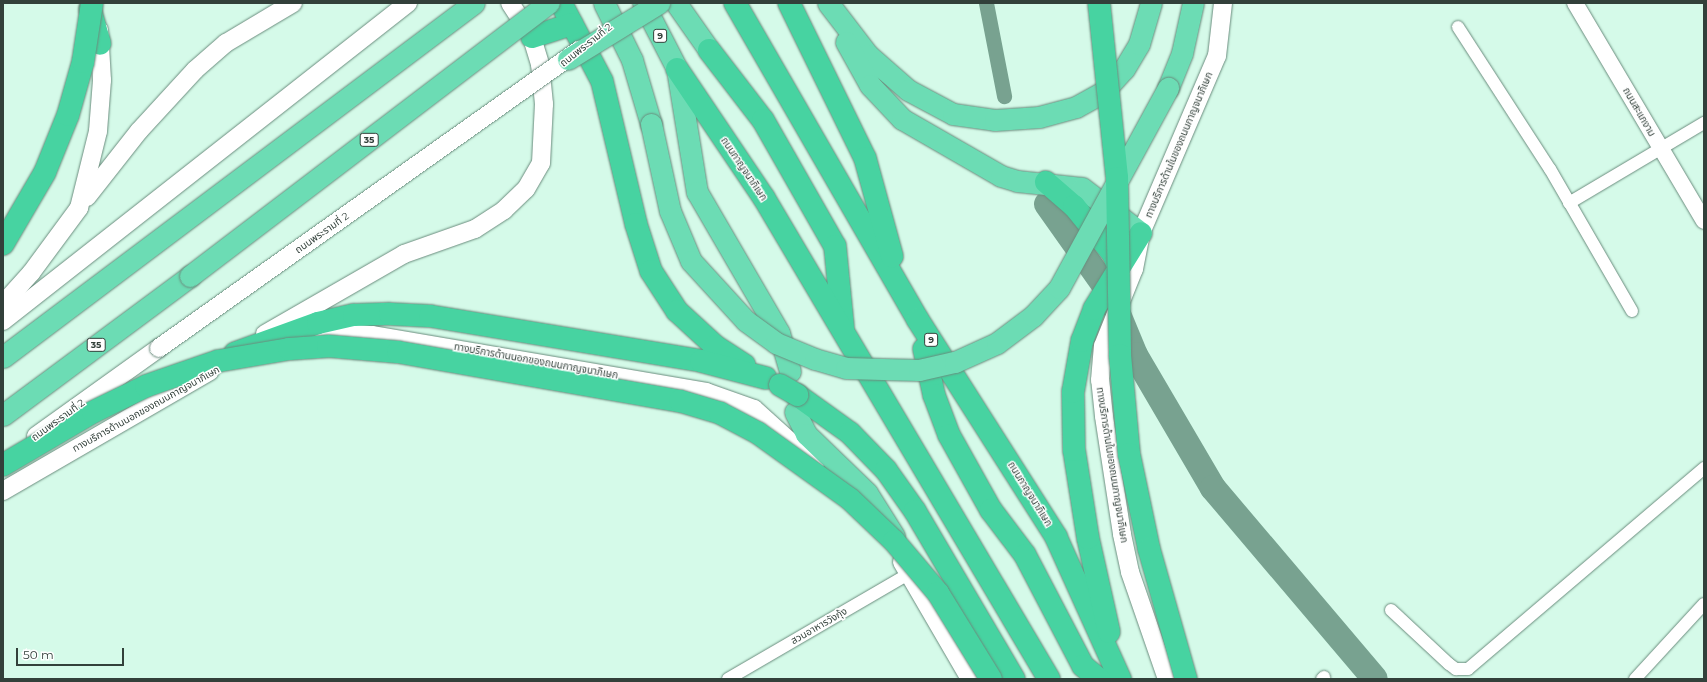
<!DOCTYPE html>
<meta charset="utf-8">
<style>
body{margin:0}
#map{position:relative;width:1707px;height:682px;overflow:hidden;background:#d5fae9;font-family:Montserrat,"Noto Sans Thai",sans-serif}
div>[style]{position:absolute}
.canal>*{height:15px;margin:-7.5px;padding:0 7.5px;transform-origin:7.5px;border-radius:7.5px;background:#78a290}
.river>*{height:26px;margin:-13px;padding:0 13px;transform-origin:13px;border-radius:13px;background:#78a290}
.roads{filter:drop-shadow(0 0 1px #6a8c7d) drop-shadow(0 0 1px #6a8c7d)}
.minor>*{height:12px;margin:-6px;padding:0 6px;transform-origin:6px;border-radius:6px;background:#fff}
.tertiary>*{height:16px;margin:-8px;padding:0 8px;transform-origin:8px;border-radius:8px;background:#fff}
.secondary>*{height:18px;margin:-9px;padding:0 9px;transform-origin:9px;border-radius:9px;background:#fff}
.trunk>*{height:21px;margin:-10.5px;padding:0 10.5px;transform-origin:10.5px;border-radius:10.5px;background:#6cdcb4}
.motorway>*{height:22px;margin:-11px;padding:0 11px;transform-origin:11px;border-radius:11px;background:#47d3a1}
.bridges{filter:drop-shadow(0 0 1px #6a8c7d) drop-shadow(0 0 1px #6a8c7d)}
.secondary-bridge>*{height:18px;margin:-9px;padding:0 9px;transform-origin:9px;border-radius:9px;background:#fff}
.trunk-bridge>*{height:21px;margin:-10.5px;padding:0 10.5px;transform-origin:10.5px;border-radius:10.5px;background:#6cdcb4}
.motorway-bridge>*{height:22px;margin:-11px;padding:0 11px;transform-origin:11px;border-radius:11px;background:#47d3a1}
span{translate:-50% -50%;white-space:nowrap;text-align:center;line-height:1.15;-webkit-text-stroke:3px #fff;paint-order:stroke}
.shield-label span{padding:1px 3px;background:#fff;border:1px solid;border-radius:3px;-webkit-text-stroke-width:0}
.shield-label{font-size:9px;color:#32403a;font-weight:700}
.street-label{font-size:10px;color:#32403a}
.frame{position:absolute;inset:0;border:4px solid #32403a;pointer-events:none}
.scale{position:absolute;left:16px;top:648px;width:108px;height:18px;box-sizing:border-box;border:2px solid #32403a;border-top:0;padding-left:5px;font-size:12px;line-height:14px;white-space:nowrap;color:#32403a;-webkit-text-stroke:3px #fff;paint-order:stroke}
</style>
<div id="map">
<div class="canal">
<div style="left:986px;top:3px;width:95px;rotate:79deg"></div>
</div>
<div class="river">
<div style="left:1047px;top:204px;width:105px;rotate:54.7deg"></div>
<div style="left:1108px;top:290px;width:70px;rotate:67.4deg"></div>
<div style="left:1135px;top:355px;width:154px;rotate:59.6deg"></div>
<div style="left:1213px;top:488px;width:250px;rotate:49.7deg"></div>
</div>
<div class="roads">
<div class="minor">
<div style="left:1458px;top:27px;width:169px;rotate:57.1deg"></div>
<div style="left:1550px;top:169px;width:164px;rotate:60deg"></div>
<div style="left:1569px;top:203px;width:157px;rotate:-30.7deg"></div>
<div style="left:1391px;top:610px;width:79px;rotate:43deg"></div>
<div style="left:1449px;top:664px;width:9px;rotate:36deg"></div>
<div style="left:1456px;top:669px;width:12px"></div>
<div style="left:1468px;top:669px;width:310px;rotate:-40.4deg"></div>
<div style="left:728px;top:679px;width:211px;rotate:-30.2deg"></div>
<div style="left:1322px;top:679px;width:3px;rotate:-45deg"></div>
<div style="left:1635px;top:679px;width:102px;rotate:-47.4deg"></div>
</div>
<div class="tertiary">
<div style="left:1575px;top:3px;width:253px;rotate:59.4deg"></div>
</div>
<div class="secondary">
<div style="left:87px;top:197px;width:84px;rotate:-51.8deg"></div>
<div style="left:139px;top:131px;width:83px;rotate:-47.4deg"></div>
<div style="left:195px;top:70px;width:41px;rotate:-41.1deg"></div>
<div style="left:226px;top:43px;width:78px;rotate:-30.8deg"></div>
<div style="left:3px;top:304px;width:42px;rotate:-47.9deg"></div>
<div style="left:31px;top:273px;width:81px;rotate:-53.6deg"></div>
<div style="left:79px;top:208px;width:79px;rotate:-76.1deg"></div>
<div style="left:98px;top:131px;width:51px;rotate:-85.5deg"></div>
<div style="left:102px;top:80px;width:50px;rotate:-93.4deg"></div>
<div style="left:3px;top:321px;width:515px;rotate:-38.14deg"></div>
<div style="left:265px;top:334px;width:160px;rotate:-29.9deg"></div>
<div style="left:404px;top:254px;width:75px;rotate:-19.4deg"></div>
<div style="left:475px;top:229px;width:35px;rotate:-33deg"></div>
<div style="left:504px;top:210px;width:30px;rotate:-44deg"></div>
<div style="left:526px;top:189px;width:30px;rotate:-60deg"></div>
<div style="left:541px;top:163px;width:59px;rotate:-87.1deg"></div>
<div style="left:544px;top:104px;width:40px;rotate:-95.7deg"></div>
<div style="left:540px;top:64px;width:28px;rotate:-107deg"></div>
<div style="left:532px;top:37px;width:40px;rotate:-122.9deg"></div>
<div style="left:304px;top:339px;width:37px;rotate:-9deg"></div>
<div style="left:341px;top:333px;width:32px;rotate:4deg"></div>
<div style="left:373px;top:335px;width:338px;rotate:9.7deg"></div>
<div style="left:706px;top:392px;width:51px;rotate:19.5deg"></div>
<div style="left:754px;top:409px;width:82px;rotate:42deg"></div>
<div style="left:36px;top:436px;width:151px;rotate:-35.6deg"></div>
<div style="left:3px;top:491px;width:239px;rotate:-30.1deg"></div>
<div style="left:902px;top:562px;width:135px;rotate:59.8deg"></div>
<div style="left:1167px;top:679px;width:113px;rotate:-109.1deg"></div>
<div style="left:1130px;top:572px;width:39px;rotate:-102deg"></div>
<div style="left:1122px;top:534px;width:119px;rotate:-98.7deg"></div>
<div style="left:1104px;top:416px;width:36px;rotate:-96deg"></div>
<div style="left:1100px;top:380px;width:34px;rotate:-85deg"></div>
<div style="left:1103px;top:346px;width:83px;rotate:-68.1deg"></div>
<div style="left:1134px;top:269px;width:37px;rotate:-79deg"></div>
<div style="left:1141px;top:233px;width:193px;rotate:-66.8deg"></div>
<div style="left:1217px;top:56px;width:53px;rotate:-83.5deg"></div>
</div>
<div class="trunk">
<div style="left:604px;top:3px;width:64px;rotate:63.8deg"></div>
<div style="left:632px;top:60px;width:67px;rotate:73.5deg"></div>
<div style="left:643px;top:3px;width:74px;rotate:62.7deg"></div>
<div style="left:677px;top:69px;width:125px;rotate:80.8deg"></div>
<div style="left:697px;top:192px;width:163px;rotate:59.8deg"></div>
<div style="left:779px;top:333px;width:40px;rotate:74deg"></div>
<div style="left:676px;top:3px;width:57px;rotate:54.9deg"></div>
<div style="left:828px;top:3px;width:66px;rotate:52.4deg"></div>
<div style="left:868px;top:55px;width:53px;rotate:41.2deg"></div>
<div style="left:908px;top:90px;width:51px;rotate:28.1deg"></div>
<div style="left:953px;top:114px;width:42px;rotate:8.1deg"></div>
<div style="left:995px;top:120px;width:44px;rotate:-3.9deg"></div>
<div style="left:1039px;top:117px;width:38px;rotate:-15deg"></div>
<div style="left:1076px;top:107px;width:31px;rotate:-29deg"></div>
<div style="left:1103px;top:92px;width:31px;rotate:-48deg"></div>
<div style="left:1124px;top:69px;width:29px;rotate:-59deg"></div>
<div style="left:1139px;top:44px;width:43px;rotate:-73.7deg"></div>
<div style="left:846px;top:42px;width:49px;rotate:60.8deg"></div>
<div style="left:870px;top:85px;width:47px;rotate:46.7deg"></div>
<div style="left:902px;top:119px;width:114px;rotate:29.9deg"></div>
<div style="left:1001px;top:176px;width:17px;rotate:17deg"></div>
<div style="left:1017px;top:181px;width:65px;rotate:6.1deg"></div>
<div style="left:1082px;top:188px;width:74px;rotate:37.3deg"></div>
<div style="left:1168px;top:88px;width:38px;rotate:-68deg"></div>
<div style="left:1182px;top:53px;width:51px;rotate:-77.6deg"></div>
<div style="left:3px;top:357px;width:589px;rotate:-36.93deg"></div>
<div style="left:795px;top:412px;width:25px;rotate:63deg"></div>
<div style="left:806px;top:434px;width:85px;rotate:44deg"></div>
<div style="left:867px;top:493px;width:51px;rotate:57.9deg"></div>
<div style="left:3px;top:415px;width:233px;rotate:-36.6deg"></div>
</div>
<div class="motorway">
<div style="left:561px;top:3px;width:88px;rotate:62.3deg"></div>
<div style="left:602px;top:81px;width:147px;rotate:76.6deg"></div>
<div style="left:636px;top:224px;width:49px;rotate:72.3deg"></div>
<div style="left:651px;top:271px;width:48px;rotate:57deg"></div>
<div style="left:677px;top:311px;width:52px;rotate:42.6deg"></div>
<div style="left:715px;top:346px;width:35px;rotate:33deg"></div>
<div style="left:735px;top:3px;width:366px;rotate:60deg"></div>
<div style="left:918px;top:320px;width:257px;rotate:57.5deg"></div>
<div style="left:1056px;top:537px;width:156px;rotate:65.7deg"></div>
<div style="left:789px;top:3px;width:173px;rotate:63.9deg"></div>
<div style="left:865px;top:158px;width:102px;rotate:74.6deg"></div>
<div style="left:90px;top:9px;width:36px;rotate:74deg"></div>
<div style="left:532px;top:37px;width:42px;rotate:-18deg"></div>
<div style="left:709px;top:50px;width:88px;rotate:52.4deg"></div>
<div style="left:763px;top:120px;width:145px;rotate:60.3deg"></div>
<div style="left:835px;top:246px;width:82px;rotate:84.4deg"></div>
<div style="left:677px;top:69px;width:156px;rotate:56deg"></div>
<div style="left:764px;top:198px;width:559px;rotate:59.35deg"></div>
<div style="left:1046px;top:182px;width:37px;rotate:41deg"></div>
<div style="left:1074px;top:206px;width:62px;rotate:50.9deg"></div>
<div style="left:1113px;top:254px;width:15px;rotate:67deg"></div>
<div style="left:924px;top:349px;width:47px;rotate:77.7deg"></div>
<div style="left:934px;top:395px;width:43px;rotate:69.4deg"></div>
<div style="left:949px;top:435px;width:86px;rotate:60.8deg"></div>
<div style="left:991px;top:510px;width:56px;rotate:52.9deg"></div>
<div style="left:1025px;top:555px;width:125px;rotate:62.4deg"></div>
<div style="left:1083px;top:666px;width:21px;rotate:39deg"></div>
<div style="left:235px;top:353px;width:88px;rotate:-19.9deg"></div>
<div style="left:318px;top:323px;width:37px;rotate:-13deg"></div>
<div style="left:354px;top:315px;width:36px;rotate:-2deg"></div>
<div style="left:390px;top:314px;width:40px;rotate:2.9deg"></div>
<div style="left:430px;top:316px;width:275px;rotate:9.4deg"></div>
<div style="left:701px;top:361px;width:67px;rotate:14.7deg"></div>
<div style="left:797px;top:395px;width:65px;rotate:35.6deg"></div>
<div style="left:850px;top:433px;width:52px;rotate:45.8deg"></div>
<div style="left:886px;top:470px;width:50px;rotate:54.7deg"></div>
<div style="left:915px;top:511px;width:195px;rotate:59.5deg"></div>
<div style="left:1109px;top:632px;width:96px;rotate:-102.6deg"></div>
<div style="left:1088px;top:538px;width:89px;rotate:-99deg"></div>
<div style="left:1074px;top:450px;width:58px;rotate:-91deg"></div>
<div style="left:1073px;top:392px;width:52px;rotate:-80deg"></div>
<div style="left:1082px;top:341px;width:34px;rotate:-69deg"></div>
<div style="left:1094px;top:309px;width:89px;rotate:-58.3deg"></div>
</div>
</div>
<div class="bridges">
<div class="secondary-bridge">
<div style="left:159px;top:348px;width:515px;rotate:-35.36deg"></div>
</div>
<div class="trunk-bridge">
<div style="left:568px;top:59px;width:107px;rotate:-31.6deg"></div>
<div style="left:651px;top:124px;width:89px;rotate:77.7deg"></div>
<div style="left:670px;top:211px;width:54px;rotate:67.2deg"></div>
<div style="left:691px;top:261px;width:81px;rotate:47.5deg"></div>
<div style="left:746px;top:321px;width:37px;rotate:36deg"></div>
<div style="left:776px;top:343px;width:42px;rotate:22.3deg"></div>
<div style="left:815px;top:359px;width:32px;rotate:16deg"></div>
<div style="left:846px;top:368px;width:73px;rotate:1.6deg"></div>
<div style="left:919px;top:370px;width:37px;rotate:-13deg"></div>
<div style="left:955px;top:362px;width:46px;rotate:-24.3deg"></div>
<div style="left:997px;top:343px;width:45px;rotate:-36.9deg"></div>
<div style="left:1033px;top:316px;width:38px;rotate:-47deg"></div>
<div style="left:1059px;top:288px;width:228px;rotate:-61.4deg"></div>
<div style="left:190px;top:276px;width:451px;rotate:-37.3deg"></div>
</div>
<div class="motorway-bridge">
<div style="left:1099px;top:3px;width:176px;rotate:84.1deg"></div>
<div style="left:1117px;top:178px;width:177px;rotate:89deg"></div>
<div style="left:1120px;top:355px;width:99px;rotate:84.8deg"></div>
<div style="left:1129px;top:454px;width:97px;rotate:78.1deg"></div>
<div style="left:1149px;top:549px;width:135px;rotate:74.1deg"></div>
<div style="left:3px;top:244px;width:83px;rotate:-59.7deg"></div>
<div style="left:45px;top:172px;width:61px;rotate:-68deg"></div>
<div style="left:68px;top:115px;width:55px;rotate:-74.2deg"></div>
<div style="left:83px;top:62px;width:60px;rotate:-81.3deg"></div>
<div style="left:780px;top:385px;width:20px;rotate:30deg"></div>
<div style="left:3px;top:465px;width:104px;rotate:-30.5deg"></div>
<div style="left:93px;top:412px;width:59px;rotate:-26.1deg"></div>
<div style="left:146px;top:386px;width:76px;rotate:-19.1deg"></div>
<div style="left:218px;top:361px;width:72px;rotate:-9.6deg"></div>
<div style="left:289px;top:349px;width:39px;rotate:-4deg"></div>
<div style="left:328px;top:346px;width:70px;rotate:4.9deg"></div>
<div style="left:398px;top:352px;width:286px;rotate:9.9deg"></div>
<div style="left:680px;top:401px;width:42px;rotate:16.7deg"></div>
<div style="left:720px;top:413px;width:43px;rotate:27.8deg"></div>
<div style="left:758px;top:433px;width:113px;rotate:35.7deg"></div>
<div style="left:850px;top:499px;width:61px;rotate:43.7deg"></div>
<div style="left:894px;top:541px;width:68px;rotate:49.8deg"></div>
<div style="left:938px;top:593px;width:101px;rotate:58.4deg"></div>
</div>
</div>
<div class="shield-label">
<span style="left:660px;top:36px">9</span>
<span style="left:369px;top:140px">35</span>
<span style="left:931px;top:340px">9</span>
<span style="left:96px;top:345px">35</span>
</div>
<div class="street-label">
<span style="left:586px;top:45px;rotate:-38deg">ถนนพระรามที่ 2</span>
<span style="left:1639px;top:112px;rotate:60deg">ถนนสะแกงาม</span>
<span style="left:1179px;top:145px;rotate:-67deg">ทางบริการด้านในของถนนกาญจนาภิเษก</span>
<span style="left:744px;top:169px;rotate:56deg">ถนนกาญจนาภิเษก</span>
<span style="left:322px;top:233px;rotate:-35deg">ถนนพระรามที่ 2</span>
<span style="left:536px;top:361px;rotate:10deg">ทางบริการด้านนอกของถนนกาญจนาภิเษก</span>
<span style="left:146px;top:409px;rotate:-29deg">ทางบริการด้านนอกของถนนกาญจนาภิเษก</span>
<span style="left:58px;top:420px;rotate:-36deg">ถนนพระรามที่ 2</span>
<span style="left:1112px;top:465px;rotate:81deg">ทางบริการด้านในของถนนกาญจนาภิเษก</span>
<span style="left:1030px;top:494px;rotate:58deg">ถนนกาญจนาภิเษก</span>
<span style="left:819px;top:626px;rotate:-30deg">สวนอาหารวังกุ้ง</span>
</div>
<div class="frame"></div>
<div class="scale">50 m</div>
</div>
